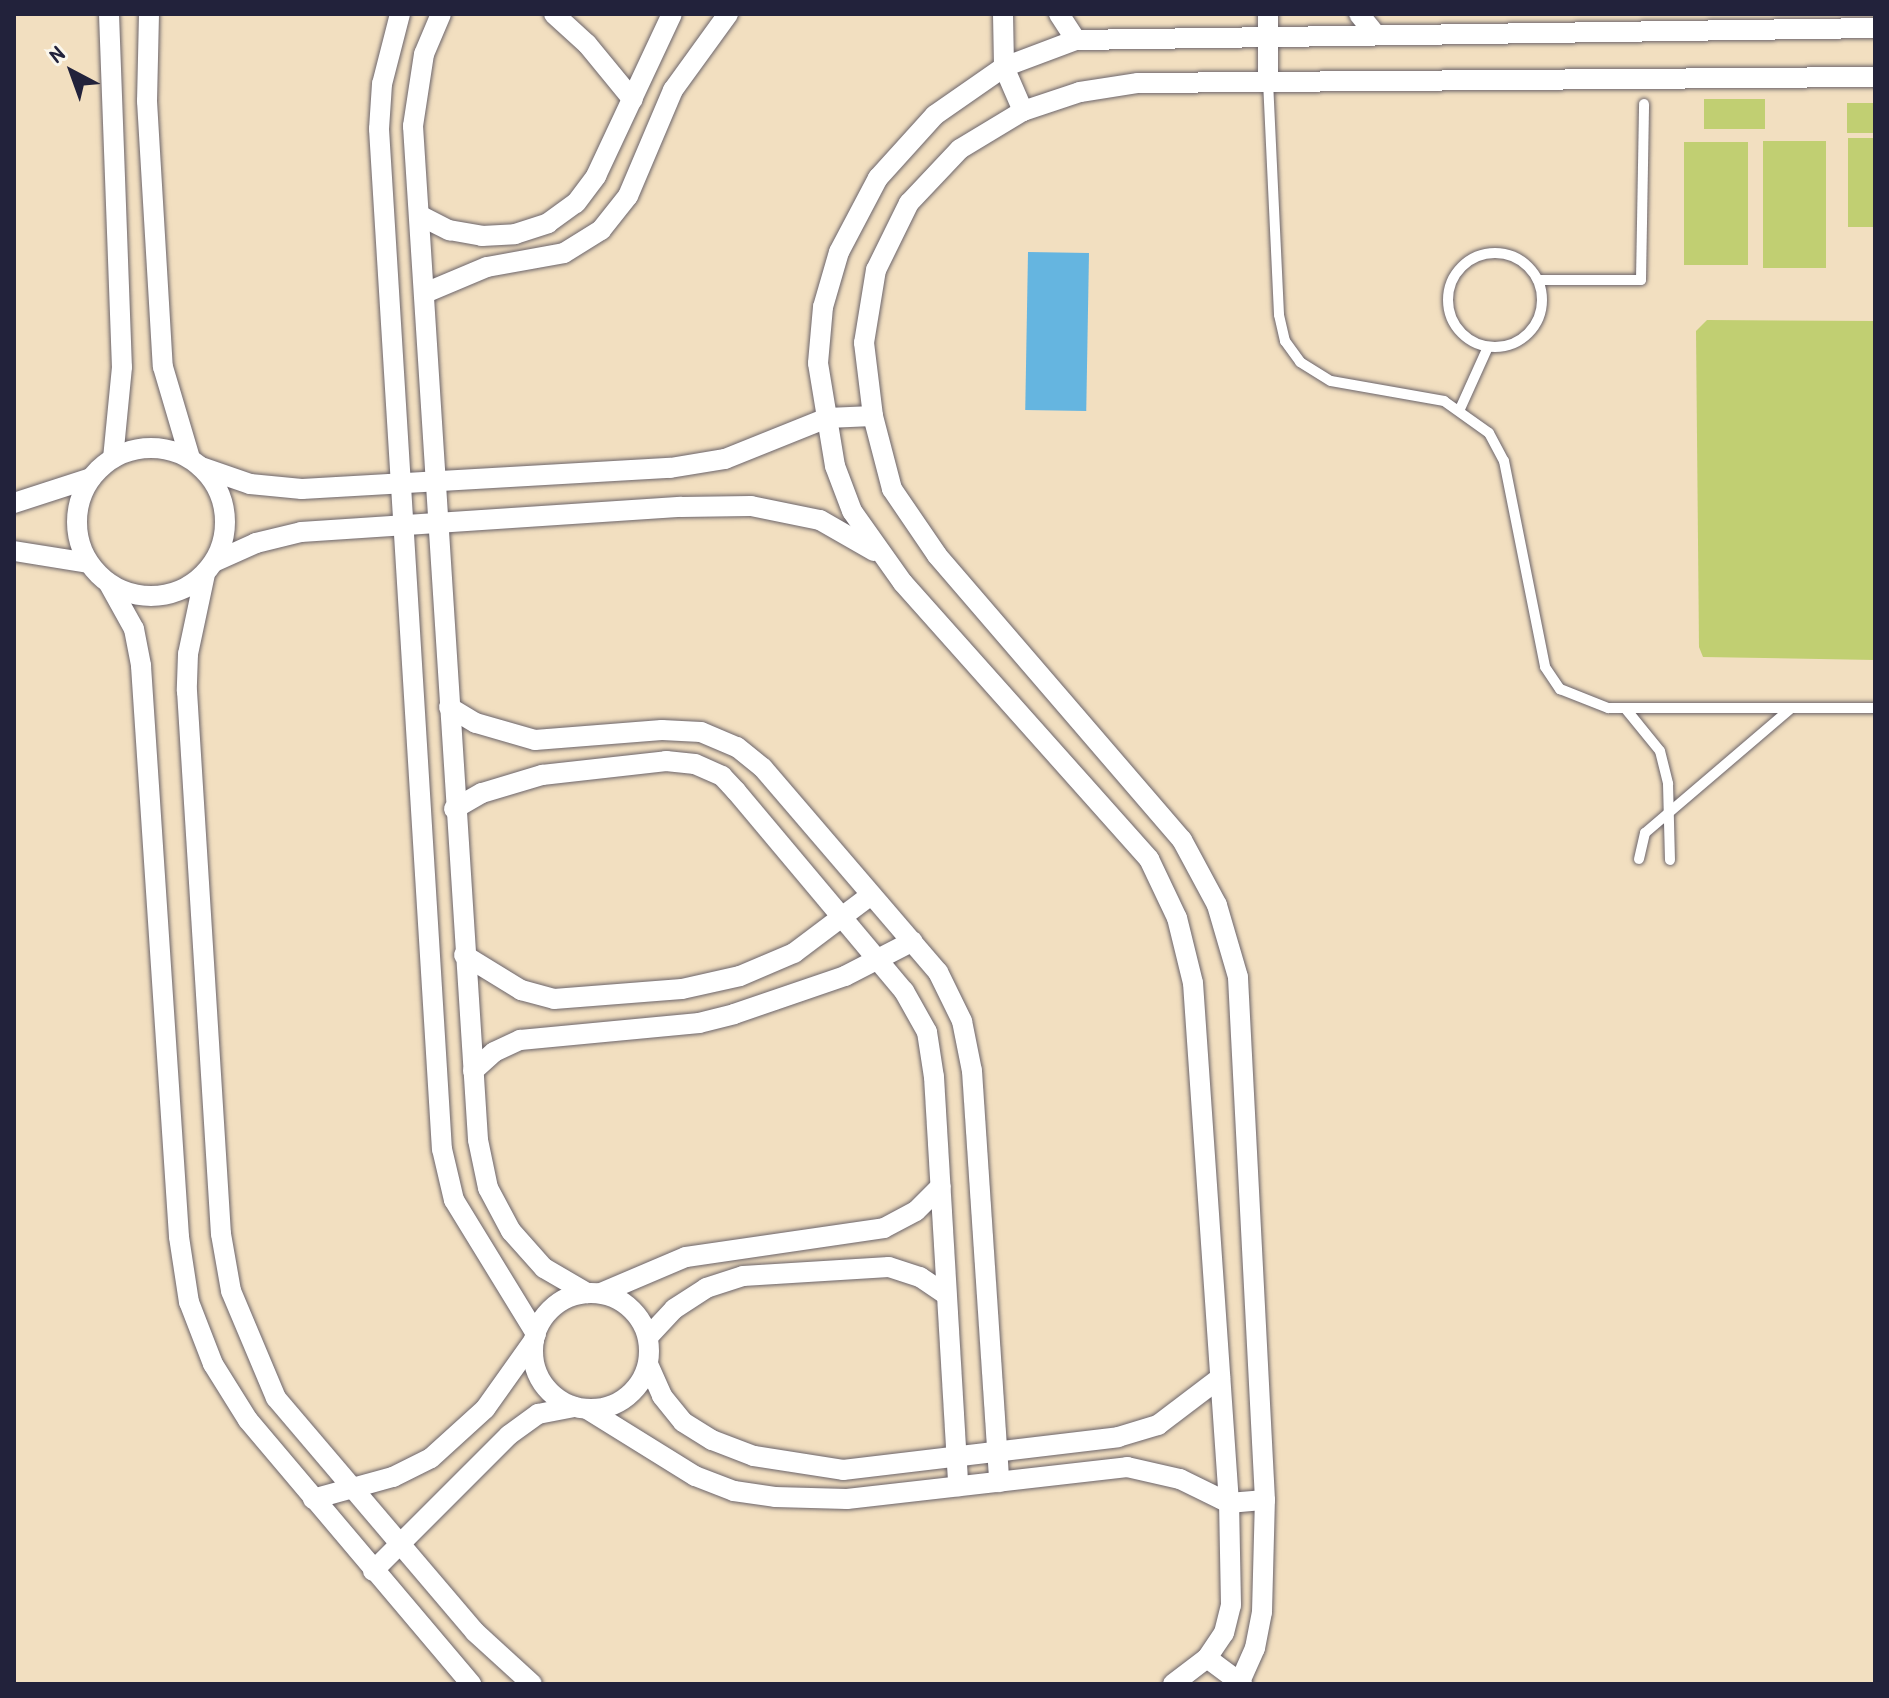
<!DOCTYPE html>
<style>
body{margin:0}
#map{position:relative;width:1889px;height:1698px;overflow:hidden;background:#f2dfc0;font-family:"Patrick Hand",sans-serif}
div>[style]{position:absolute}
.green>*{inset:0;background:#c1cf72;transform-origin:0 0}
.water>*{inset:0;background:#65b5e0;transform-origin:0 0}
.roads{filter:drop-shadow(0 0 2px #6b646a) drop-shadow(0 0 2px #6b646a)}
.lane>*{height:10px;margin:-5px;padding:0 5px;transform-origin:5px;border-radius:5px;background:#fff}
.lane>.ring{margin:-5px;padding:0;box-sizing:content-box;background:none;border:10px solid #fff;border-radius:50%}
.street>*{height:20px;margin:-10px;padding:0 10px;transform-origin:10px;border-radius:10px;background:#fff}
.street>.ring{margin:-10px;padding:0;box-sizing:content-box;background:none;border:20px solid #fff;border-radius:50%}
span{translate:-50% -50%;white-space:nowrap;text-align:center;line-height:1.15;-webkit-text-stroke:6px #fbf7ec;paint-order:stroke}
.frame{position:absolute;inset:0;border:16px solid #22223b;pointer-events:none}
.north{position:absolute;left:32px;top:32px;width:80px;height:80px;-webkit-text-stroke:6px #fbf7ec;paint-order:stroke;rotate:319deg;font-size:22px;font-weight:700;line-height:32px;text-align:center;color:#22223b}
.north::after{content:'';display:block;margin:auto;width:28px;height:36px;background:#22223b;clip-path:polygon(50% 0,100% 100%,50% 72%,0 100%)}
</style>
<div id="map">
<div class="green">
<div style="left:1704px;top:99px;width:61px;height:30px"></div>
<div style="left:1847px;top:103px;width:28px;height:30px"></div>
<div style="left:1848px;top:138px;width:27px;height:89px"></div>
<div style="left:1826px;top:141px;width:127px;height:63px;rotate:90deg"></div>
<div style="left:1684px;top:142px;width:64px;height:123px"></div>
<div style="clip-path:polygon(1707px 320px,1875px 321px,1875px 660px,1703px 657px,1699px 647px,1696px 331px)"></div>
</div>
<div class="water">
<div style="left:1028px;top:252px;width:61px;height:158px;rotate:1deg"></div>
</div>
<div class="roads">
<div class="lane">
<div style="left:1268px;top:81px;width:234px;rotate:87.3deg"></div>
<div style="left:1279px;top:315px;width:27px;rotate:77deg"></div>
<div style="left:1285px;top:341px;width:26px;rotate:54deg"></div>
<div style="left:1300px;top:362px;width:36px;rotate:32deg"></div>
<div style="left:1331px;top:381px;width:115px;rotate:10deg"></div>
<div style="left:1444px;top:401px;width:55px;rotate:35.4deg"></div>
<div style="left:1489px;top:433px;width:32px;rotate:62deg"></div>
<div style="left:1504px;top:461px;width:210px;rotate:78.7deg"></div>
<div style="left:1545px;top:667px;width:27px;rotate:56deg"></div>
<div style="left:1560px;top:689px;width:52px;rotate:21.6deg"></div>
<div style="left:1608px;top:708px;width:267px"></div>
<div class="ring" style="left:1448px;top:253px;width:84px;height:84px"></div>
<div style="left:1538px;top:280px;width:103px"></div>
<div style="left:1641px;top:280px;width:176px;rotate:-89deg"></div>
<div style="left:1460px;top:409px;width:68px;rotate:-65.7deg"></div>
<div style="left:1625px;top:708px;width:55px;rotate:50.9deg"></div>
<div style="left:1660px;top:751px;width:34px;rotate:76deg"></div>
<div style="left:1668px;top:784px;width:76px;rotate:88.5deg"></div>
<div style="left:1639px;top:859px;width:27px;rotate:-77deg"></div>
<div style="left:1645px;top:833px;width:191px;rotate:-40.5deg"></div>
</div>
<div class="street">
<div style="left:109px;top:14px;width:353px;rotate:87.9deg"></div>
<div style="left:122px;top:367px;width:91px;rotate:95.6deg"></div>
<div style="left:149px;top:14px;width:87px;rotate:91.3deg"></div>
<div style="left:147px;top:101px;width:266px;rotate:86.6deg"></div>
<div style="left:163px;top:367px;width:95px;rotate:73.5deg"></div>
<div style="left:400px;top:14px;width:72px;rotate:104.4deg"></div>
<div style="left:382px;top:84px;width:45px;rotate:93.8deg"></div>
<div style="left:379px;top:129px;width:1022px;rotate:86.47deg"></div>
<div style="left:442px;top:1149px;width:52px;rotate:76.8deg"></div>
<div style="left:454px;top:1200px;width:157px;rotate:58.5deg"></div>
<div style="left:441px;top:14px;width:43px;rotate:113deg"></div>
<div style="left:424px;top:54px;width:73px;rotate:98.7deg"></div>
<div style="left:413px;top:126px;width:1016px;rotate:86.33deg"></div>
<div style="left:478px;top:1140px;width:49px;rotate:78.2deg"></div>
<div style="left:488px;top:1188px;width:49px;rotate:61.9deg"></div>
<div style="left:511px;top:1231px;width:50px;rotate:48.3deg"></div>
<div style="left:544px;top:1268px;width:50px;rotate:30.2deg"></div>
<div style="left:554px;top:14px;width:45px;rotate:42.3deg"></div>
<div style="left:587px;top:44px;width:72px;rotate:50.6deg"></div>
<div style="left:1003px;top:14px;width:53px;rotate:88.9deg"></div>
<div style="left:1004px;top:67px;width:48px;rotate:66.6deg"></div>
<div style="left:1059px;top:14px;width:31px;rotate:57deg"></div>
<div style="left:1268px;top:14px;width:66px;rotate:90deg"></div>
<div style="left:1359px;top:14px;width:26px;rotate:51deg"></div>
<div style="left:419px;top:215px;width:34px;rotate:27deg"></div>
<div style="left:449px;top:230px;width:34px;rotate:10deg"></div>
<div style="left:482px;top:236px;width:33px;rotate:-3deg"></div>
<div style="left:515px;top:234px;width:35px;rotate:-18deg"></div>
<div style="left:548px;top:223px;width:34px;rotate:-36deg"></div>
<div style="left:576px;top:203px;width:34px;rotate:-53deg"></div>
<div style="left:596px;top:176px;width:179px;rotate:-64.9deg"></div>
<div style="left:425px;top:293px;width:67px;rotate:-22.8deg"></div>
<div style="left:487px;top:267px;width:78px;rotate:-10.3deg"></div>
<div style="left:564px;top:253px;width:44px;rotate:-31.9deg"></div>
<div style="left:601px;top:230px;width:43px;rotate:-51.5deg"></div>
<div style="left:628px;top:196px;width:115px;rotate:-67deg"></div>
<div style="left:673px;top:90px;width:94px;rotate:-54.1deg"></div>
<div class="ring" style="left:77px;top:448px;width:128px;height:128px"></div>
<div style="left:201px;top:467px;width:52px;rotate:19.1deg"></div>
<div style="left:250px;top:484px;width:52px;rotate:5.5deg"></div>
<div style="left:302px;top:489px;width:369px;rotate:-3.3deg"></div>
<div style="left:670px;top:468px;width:56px;rotate:-9.3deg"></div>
<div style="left:725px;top:459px;width:110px;rotate:-21.9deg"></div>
<div style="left:827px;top:418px;width:46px;rotate:-2.5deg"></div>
<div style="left:14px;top:503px;width:81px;rotate:-18deg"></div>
<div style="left:14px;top:551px;width:75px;rotate:9.2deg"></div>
<div style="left:214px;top:562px;width:46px;rotate:-24.3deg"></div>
<div style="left:256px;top:543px;width:46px;rotate:-13.7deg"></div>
<div style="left:301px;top:532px;width:381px;rotate:-3.8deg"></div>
<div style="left:681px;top:507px;width:70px;rotate:-0.8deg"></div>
<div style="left:751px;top:506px;width:70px;rotate:11.5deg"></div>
<div style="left:820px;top:520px;width:62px;rotate:29.9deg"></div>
<div style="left:205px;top:574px;width:82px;rotate:102deg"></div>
<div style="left:188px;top:654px;width:37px;rotate:92deg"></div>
<div style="left:187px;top:691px;width:544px;rotate:86.42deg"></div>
<div style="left:221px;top:1234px;width:58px;rotate:80deg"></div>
<div style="left:231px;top:1291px;width:116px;rotate:67.2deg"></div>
<div style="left:276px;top:1398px;width:307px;rotate:49.6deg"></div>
<div style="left:475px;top:1632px;width:77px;rotate:42.4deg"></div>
<div style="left:109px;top:584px;width:51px;rotate:60.9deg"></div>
<div style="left:134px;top:629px;width:38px;rotate:79deg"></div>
<div style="left:141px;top:666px;width:572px;rotate:86.19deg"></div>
<div style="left:179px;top:1237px;width:66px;rotate:81.3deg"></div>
<div style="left:189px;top:1302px;width:66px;rotate:68.8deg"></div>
<div style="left:213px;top:1364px;width:66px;rotate:58deg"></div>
<div style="left:248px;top:1420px;width:346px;rotate:49.8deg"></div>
<div style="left:449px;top:707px;width:31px;rotate:31deg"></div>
<div style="left:476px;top:723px;width:61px;rotate:16.1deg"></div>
<div style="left:535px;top:740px;width:127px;rotate:-4.5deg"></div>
<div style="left:662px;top:730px;width:39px;rotate:3deg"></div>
<div style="left:701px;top:732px;width:39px;rotate:23deg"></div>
<div style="left:737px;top:747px;width:33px;rotate:39deg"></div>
<div style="left:763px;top:768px;width:269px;rotate:49.4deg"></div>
<div style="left:938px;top:972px;width:55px;rotate:63.9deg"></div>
<div style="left:962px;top:1021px;width:51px;rotate:78.7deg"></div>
<div style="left:972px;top:1071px;width:412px;rotate:86.2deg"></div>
<div style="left:454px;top:809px;width:32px;rotate:-30deg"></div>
<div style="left:482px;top:793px;width:63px;rotate:-16.7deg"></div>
<div style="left:542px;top:775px;width:125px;rotate:-6.4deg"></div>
<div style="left:666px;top:761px;width:29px;rotate:6deg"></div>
<div style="left:695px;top:764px;width:30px;rotate:24deg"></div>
<div style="left:722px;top:776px;width:21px;rotate:47deg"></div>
<div style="left:736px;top:791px;width:261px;rotate:50deg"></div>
<div style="left:904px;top:991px;width:47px;rotate:60.7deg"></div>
<div style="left:927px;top:1032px;width:46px;rotate:81.2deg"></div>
<div style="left:934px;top:1077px;width:410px;rotate:86.6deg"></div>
<div style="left:464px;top:955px;width:67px;rotate:31.6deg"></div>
<div style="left:521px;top:990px;width:34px;rotate:15deg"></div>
<div style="left:554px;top:999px;width:128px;rotate:-4.5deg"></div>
<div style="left:682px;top:989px;width:59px;rotate:-12.6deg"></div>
<div style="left:740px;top:976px;width:59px;rotate:-23.1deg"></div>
<div style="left:794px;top:953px;width:96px;rotate:-37deg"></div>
<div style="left:473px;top:1071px;width:28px;rotate:-42deg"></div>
<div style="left:494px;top:1052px;width:29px;rotate:-25deg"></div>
<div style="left:520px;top:1040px;width:180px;rotate:-5.4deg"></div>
<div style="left:699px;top:1023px;width:36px;rotate:-14deg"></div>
<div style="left:734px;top:1014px;width:117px;rotate:-18.9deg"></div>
<div style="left:845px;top:976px;width:76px;rotate:-27.2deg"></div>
<div style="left:601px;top:1293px;width:92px;rotate:-23deg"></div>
<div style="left:686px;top:1257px;width:200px;rotate:-8.3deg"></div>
<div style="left:884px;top:1228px;width:36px;rotate:-28deg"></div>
<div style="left:916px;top:1211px;width:35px;rotate:-45deg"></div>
<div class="ring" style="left:533px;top:1293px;width:96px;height:96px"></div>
<div style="left:648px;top:1337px;width:38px;rotate:-47deg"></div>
<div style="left:674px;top:1309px;width:38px;rotate:-33deg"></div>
<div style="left:706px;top:1288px;width:39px;rotate:-18deg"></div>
<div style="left:743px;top:1276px;width:146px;rotate:-3.5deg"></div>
<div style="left:889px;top:1267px;width:33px;rotate:18deg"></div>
<div style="left:920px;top:1277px;width:32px;rotate:34deg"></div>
<div style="left:648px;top:1364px;width:35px;rotate:66deg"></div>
<div style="left:662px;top:1396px;width:33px;rotate:51deg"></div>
<div style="left:683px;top:1422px;width:34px;rotate:32deg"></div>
<div style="left:712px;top:1440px;width:45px;rotate:20.9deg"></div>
<div style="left:754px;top:1456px;width:90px;rotate:8.9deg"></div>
<div style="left:843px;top:1470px;width:277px;rotate:-6.8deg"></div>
<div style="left:1118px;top:1437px;width:42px;rotate:-16.7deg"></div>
<div style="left:1158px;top:1425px;width:78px;rotate:-37.2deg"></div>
<div style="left:587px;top:1409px;width:127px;rotate:31.8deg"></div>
<div style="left:695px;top:1476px;width:42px;rotate:21deg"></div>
<div style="left:734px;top:1491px;width:41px;rotate:8.3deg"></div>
<div style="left:775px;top:1497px;width:72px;rotate:1.6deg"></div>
<div style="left:847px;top:1499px;width:282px;rotate:-6.5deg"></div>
<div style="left:1127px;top:1467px;width:54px;rotate:12.8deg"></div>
<div style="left:1180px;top:1479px;width:55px;rotate:26.1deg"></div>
<div style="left:1229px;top:1503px;width:36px;rotate:-5deg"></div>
<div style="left:313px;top:1499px;width:83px;rotate:-15.4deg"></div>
<div style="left:393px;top:1477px;width:42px;rotate:-26.6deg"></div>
<div style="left:431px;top:1458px;width:73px;rotate:-42.2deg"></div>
<div style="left:485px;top:1409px;width:85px;rotate:-54.6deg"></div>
<div style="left:373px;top:1571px;width:192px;rotate:-45deg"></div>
<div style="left:509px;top:1435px;width:36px;rotate:-36deg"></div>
<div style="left:538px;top:1414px;width:37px;rotate:-11deg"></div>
<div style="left:1207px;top:1658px;width:44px;rotate:36.6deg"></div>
<div style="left:1173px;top:1684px;width:43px;rotate:-37.4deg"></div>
<div style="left:1207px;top:1658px;width:30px;rotate:-56deg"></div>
<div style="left:1224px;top:1633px;width:29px;rotate:-76deg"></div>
<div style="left:1231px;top:1605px;width:102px;rotate:-91.1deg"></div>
<div style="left:1229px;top:1503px;width:521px;rotate:-93.96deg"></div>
<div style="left:1193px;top:983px;width:67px;rotate:-103.8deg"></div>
<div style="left:1177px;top:918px;width:65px;rotate:-115.4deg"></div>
<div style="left:1149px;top:859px;width:370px;rotate:-131.7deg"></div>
<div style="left:903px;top:583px;width:88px;rotate:-125.3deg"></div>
<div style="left:852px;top:511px;width:48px;rotate:-110.7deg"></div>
<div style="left:835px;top:466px;width:104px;rotate:-99.4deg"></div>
<div style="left:818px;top:363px;width:56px;rotate:-84.9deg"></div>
<div style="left:823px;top:307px;width:57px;rotate:-73.8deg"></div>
<div style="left:839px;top:252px;width:84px;rotate:-62.2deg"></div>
<div style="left:878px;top:178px;width:85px;rotate:-47.9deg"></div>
<div style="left:935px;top:115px;width:84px;rotate:-34.8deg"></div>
<div style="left:1004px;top:67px;width:77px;rotate:-20.6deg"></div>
<div style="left:1076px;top:40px;width:799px;rotate:-0.86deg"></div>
<div style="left:1239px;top:1684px;width:39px;rotate:-66deg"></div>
<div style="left:1255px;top:1648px;width:37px;rotate:-79deg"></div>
<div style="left:1262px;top:1612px;width:112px;rotate:-88.5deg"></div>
<div style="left:1265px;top:1500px;width:524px;rotate:-92.96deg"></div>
<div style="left:1238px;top:977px;width:75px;rotate:-106.3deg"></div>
<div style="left:1217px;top:905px;width:74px;rotate:-118.3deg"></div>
<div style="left:1182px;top:840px;width:376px;rotate:-130.7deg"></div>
<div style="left:937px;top:555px;width:80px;rotate:-124.3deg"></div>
<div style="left:892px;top:489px;width:75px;rotate:-104.6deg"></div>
<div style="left:873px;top:416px;width:74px;rotate:-97deg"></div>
<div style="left:864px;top:343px;width:74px;rotate:-80.7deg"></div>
<div style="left:876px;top:270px;width:75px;rotate:-63.8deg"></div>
<div style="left:909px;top:203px;width:74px;rotate:-46.6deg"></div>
<div style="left:960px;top:149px;width:74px;rotate:-31.1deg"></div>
<div style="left:1023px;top:111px;width:60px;rotate:-18.4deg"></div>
<div style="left:1080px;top:92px;width:59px;rotate:-8.8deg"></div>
<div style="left:1138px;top:83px;width:737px;rotate:-0.47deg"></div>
</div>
</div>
<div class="frame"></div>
<div class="north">N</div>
</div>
